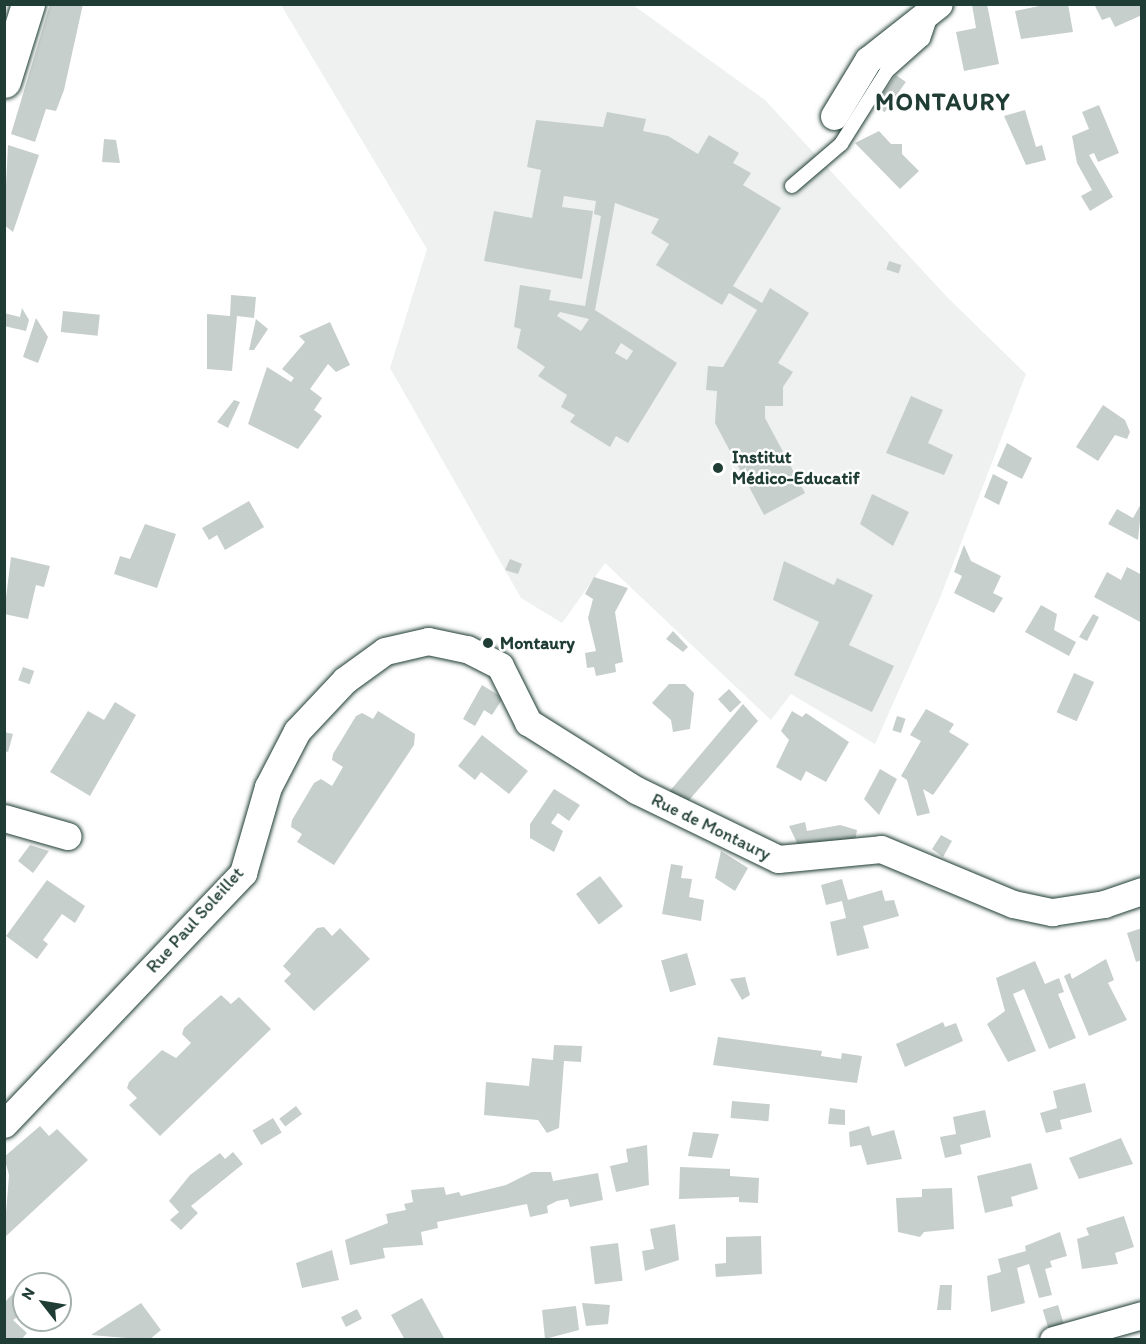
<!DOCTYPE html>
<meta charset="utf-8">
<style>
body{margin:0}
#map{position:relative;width:1146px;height:1344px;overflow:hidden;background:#fff;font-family:Itim,sans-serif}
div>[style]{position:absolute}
.built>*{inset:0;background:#eef1f0}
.building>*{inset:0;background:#c7cfcc;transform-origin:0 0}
.roads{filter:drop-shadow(0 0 2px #1f3d34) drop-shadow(0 0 2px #1f3d34)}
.service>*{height:14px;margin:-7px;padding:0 7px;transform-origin:7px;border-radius:7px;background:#fff}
.minor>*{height:27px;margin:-13.5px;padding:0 13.5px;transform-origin:13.5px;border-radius:13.5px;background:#fff}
.secondary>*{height:33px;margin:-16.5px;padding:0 16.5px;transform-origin:16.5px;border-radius:16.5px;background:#fff}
.dots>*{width:16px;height:16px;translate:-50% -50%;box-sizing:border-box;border:3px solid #fff;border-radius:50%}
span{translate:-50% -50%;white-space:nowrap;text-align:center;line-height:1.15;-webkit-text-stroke:5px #fff;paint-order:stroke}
.poi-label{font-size:18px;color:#1f3d34;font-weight:700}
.left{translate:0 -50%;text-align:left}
.street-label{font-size:18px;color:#1f3d34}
.district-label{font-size:24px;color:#1f3d34;font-weight:700;letter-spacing:1.5px}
.frame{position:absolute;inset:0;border:6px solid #1f3d34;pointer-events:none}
.north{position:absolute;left:12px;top:1272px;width:60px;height:60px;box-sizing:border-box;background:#fff;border:2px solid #a5b1ae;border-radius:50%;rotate:301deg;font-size:16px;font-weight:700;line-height:24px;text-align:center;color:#1f3d34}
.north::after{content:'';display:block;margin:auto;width:21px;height:27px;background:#1f3d34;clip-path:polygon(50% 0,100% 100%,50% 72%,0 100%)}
</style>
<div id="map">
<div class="built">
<div style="clip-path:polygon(281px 5px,633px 5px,765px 100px,947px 297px,1026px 374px,940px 598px,875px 744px,791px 694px,771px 720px,605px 563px,562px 623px,521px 598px,390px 368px,427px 249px)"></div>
</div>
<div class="building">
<div style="clip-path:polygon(50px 4px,83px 4px,64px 90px,56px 111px,46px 109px,35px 142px,11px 134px)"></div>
<div style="clip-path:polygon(987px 4px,999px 64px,964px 71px,956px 32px,976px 28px,972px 5px)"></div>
<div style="clip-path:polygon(1049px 4px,1068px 4px,1073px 32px,1021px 39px,1015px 11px)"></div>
<div style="clip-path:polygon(1094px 4px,1142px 4px,1142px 15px,1115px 27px,1110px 17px,1102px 20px)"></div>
<div style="left:896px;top:75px;width:12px;height:37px;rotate:35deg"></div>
<div style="clip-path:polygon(1099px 105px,1119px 153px,1098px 162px,1094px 153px,1089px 155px,1113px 197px,1090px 211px,1081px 196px,1092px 190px,1077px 163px,1072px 136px,1089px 129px,1082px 112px)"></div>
<div style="clip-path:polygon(1025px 110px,1036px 147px,1042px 145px,1046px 160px,1026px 165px,1004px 116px)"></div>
<div style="clip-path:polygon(evenodd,607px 112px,646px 119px,643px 131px,668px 136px,698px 154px,709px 135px,739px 153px,733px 163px,751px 173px,743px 185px,781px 208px,733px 286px,762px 303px,770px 288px,809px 313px,778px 363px,793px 372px,783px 387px,783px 406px,765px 406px,765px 418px,805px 493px,764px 515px,715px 423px,717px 391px,706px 390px,708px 366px,723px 367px,757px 310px,729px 293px,722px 305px,656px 265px,669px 244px,651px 233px,659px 219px,615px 203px,595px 310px,677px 363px,628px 443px,616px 436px,610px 447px,570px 422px,575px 415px,561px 407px,567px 395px,538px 376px,545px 367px,517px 348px,521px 329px,514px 327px,520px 285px,551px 290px,549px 300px,585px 306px,601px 216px,594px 214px,596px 201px,564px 196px,562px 207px,593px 211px,582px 279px,484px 261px,494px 211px,532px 218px,541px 170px,527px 167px,536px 120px,603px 127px,607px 112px,560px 312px,589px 319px,581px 331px,557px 316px,560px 312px,607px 112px,621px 343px,633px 351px,627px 360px,615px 353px,621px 343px)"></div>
<div style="clip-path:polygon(879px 131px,891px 144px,902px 144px,902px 154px,919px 171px,900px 189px,855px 143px)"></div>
<div style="clip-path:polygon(104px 139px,116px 140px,120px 163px,102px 162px)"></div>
<div style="clip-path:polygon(8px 145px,39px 155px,13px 232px,4px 225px)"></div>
<div style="left:889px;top:261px;width:13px;height:9px;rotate:18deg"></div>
<div style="clip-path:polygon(231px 295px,256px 297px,254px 318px,237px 316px,232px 371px,207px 369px,207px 314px,230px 316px)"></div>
<div style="clip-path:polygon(22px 308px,29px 320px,26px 331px,4px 326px,4px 313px,20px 317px)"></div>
<div style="left:63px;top:311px;width:37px;height:21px;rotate:6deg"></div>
<div style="clip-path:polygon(36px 318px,48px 337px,38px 363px,23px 357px)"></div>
<div style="clip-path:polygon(256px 319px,268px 329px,254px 350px,249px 350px)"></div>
<div style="clip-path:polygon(330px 322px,350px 365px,336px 372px,328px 364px,310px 389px,322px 398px,314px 410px,322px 416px,298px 449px,248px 424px,267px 367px,291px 382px,294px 378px,282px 369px,305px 342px,299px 336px)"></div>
<div style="clip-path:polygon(911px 396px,943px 410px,928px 443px,953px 455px,944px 475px,886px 453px)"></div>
<div style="clip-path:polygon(234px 400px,240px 402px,228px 428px,217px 422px)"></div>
<div style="clip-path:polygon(1103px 405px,1125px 420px,1130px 432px,1127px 439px,1115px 435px,1098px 461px,1076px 447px)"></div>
<div style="clip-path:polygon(1007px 443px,1032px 458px,1022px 479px,997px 466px)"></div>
<div style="clip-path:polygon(993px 474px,1008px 482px,999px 505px,984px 497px)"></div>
<div style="clip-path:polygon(872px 494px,909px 512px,893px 546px,860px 524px)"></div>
<div style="clip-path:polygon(249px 501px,264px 527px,225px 550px,217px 535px,209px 540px,202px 528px)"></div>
<div style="clip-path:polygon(1142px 502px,1138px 540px,1108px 524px,1117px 509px,1133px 518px)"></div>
<div style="clip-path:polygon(145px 524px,176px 534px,157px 588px,114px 574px,120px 556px,130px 559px)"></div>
<div style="clip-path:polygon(964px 545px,971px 561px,1001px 576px,993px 593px,1003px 598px,994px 613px,954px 593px,962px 576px,954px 572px)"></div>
<div style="clip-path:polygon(11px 557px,50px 566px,44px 587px,36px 585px,28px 619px,4px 614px)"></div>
<div style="clip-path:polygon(510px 559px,522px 564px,518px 574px,505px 570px)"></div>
<div style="clip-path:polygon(784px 561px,834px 585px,837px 578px,873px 595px,849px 645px,894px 666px,872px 712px,794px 675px,819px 622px,773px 600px)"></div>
<div style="clip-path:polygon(1127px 567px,1142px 575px,1142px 623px,1094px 597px,1107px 572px,1121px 580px)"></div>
<div style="clip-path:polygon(594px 577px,628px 588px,615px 612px,623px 662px,615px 664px,616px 672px,596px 676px,594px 667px,587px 668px,585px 653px,596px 651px,588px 618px,593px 599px,585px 594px)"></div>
<div style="clip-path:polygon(1041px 605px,1057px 614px,1054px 630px,1076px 642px,1069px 656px,1025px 632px)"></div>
<div style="clip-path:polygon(1093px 614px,1099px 617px,1087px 641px,1079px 637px)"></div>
<div style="clip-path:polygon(673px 631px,688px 647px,683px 652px,666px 639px)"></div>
<div style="left:23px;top:667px;width:12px;height:14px;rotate:20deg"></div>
<div style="left:1074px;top:673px;width:22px;height:43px;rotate:24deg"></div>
<div style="clip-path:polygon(669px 684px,685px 684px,694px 693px,690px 729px,673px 732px,671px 720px,652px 703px)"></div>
<div style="clip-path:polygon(482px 685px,503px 698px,492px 715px,484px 710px,475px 726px,463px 719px)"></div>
<div style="left:729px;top:689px;width:18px;height:15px;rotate:47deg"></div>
<div style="clip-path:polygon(115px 702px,136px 715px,90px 796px,50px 772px,88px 711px,104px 720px)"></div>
<div style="clip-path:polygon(743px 704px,758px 721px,683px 807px,664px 798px)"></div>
<div style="clip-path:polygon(926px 709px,954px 724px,949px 732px,969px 744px,933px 795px,923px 789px,930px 813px,917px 816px,907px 780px,901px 776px,921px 741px,910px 735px)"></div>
<div style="clip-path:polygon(378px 711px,415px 734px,414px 745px,334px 865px,297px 842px,302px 834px,291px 827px,292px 820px,314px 783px,321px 779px,332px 786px,343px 767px,332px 760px,333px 754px,356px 716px,362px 713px,373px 719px)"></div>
<div style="clip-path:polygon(792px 711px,802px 717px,806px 713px,849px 742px,826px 782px,806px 771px,801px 781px,776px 767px,789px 740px,781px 731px)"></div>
<div style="left:897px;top:716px;width:9px;height:15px;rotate:18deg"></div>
<div style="clip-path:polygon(4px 732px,13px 734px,8px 752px,4px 751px)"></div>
<div style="clip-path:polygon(482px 735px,528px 771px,509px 794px,481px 772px,475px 780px,458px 766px)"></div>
<div style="clip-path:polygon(880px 769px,897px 779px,879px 815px,864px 799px)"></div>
<div style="clip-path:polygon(554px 789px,580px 805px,569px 821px,558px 813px,551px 823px,563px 831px,554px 852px,530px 838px,530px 824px)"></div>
<div style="clip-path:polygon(805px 822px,807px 831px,840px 825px,857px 830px,854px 847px,798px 845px,789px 826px)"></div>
<div style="clip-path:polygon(941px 835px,952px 841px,943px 857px,932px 849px)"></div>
<div style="clip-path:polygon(30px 845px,49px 851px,33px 873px,18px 861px)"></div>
<div style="clip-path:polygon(721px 851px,748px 868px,735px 891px,715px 878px)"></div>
<div style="clip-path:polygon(671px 864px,683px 866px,681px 878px,692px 879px,689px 897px,704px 900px,701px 921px,662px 914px)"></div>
<div style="left:600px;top:876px;width:38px;height:30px;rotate:53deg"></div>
<div style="clip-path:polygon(842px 879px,848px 900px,882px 890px,885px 901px,894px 900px,899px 916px,863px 926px,869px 948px,837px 956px,830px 922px,846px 918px,842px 901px,826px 905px,821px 885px)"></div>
<div style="clip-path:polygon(47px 880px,85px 906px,75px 923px,62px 914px,43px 940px,48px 944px,37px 959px,6px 936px)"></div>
<div style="clip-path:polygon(324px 927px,332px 936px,340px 928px,370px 959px,314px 1011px,284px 981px,291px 974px,283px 966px,317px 928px)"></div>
<div style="clip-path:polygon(1142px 928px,1142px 960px,1136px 962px,1127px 933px)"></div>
<div style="left:687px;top:953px;width:33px;height:27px;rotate:74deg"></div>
<div style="clip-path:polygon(1106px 959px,1114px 980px,1108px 983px,1127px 1020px,1089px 1036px,1064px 976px,1070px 973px,1072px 979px)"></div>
<div style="clip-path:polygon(1035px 961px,1045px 984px,1059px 978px,1064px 992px,1058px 994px,1076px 1038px,1049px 1049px,1024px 989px,1013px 994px,1036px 1051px,1008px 1062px,987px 1024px,1005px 1011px,996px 978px)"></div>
<div style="clip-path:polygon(745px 977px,750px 995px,742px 1000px,730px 979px)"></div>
<div style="clip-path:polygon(221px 995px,231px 1004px,239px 997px,271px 1029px,160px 1136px,129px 1105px,137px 1098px,127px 1088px,129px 1082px,162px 1050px,176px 1058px,191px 1043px,182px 1034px,184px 1028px)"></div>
<div style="clip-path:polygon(943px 1022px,945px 1027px,956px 1023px,963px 1041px,905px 1067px,896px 1044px)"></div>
<div style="clip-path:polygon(718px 1037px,822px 1051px,821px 1056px,841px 1059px,842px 1053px,862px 1056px,857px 1083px,713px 1065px)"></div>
<div style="clip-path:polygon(554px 1045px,582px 1046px,581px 1062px,564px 1061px,559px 1128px,547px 1133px,538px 1120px,484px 1115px,486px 1082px,529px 1086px,532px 1058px,553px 1060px)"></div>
<div style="clip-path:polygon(1085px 1083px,1092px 1112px,1060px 1120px,1062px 1129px,1046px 1133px,1040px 1113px,1057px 1108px,1053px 1091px)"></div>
<div style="left:732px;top:1101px;width:38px;height:17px;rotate:5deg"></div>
<div style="left:296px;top:1106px;width:10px;height:21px;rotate:53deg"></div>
<div style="clip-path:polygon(830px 1108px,845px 1110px,845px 1125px,828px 1124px)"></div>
<div style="clip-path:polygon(985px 1110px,991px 1137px,960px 1145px,962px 1154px,945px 1158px,940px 1137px,956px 1134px,953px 1117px)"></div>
<div style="left:273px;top:1118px;width:17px;height:24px;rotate:59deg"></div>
<div style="clip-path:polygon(40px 1126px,49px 1136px,57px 1129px,88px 1160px,4px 1238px,9px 1175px,4px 1157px)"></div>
<div style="clip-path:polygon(869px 1126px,872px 1136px,894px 1130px,902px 1159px,867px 1165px,861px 1145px,850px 1147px,849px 1132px)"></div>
<div style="clip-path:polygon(693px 1132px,719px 1134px,712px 1158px,688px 1156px)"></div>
<div style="clip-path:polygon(1121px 1138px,1133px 1164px,1079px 1179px,1069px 1158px)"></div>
<div style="clip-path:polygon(647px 1145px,649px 1185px,616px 1192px,610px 1166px,628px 1162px,626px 1149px)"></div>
<div style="clip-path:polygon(233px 1152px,243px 1164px,191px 1206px,198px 1213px,181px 1230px,170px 1220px,179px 1212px,169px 1201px,190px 1175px,220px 1153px,225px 1159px)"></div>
<div style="clip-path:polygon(1031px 1163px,1038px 1189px,1011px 1197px,1013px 1206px,985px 1213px,977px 1176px)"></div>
<div style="clip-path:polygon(680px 1167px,730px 1169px,730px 1176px,759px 1178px,758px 1203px,739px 1202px,739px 1197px,679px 1199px)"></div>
<div style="clip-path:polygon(532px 1172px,551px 1172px,553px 1181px,598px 1173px,603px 1200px,570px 1207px,568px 1199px,557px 1201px,547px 1206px,548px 1213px,530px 1217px,527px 1204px,437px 1222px,438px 1228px,421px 1232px,423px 1245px,383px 1248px,385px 1258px,350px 1265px,345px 1240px,388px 1223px,386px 1214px,406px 1210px,404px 1204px,413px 1202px,411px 1190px,444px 1187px,446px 1195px,459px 1192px,461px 1196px,506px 1185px)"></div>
<div style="clip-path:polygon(952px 1188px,954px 1229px,924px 1232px,920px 1237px,898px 1232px,896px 1198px,922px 1197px,922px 1189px)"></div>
<div style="clip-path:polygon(1124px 1216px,1134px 1247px,1115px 1253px,1118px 1264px,1082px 1269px,1077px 1239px,1089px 1235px,1086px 1228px)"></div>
<div style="clip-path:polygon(675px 1224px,679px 1260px,645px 1271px,642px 1251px,654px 1249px,650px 1229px)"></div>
<div style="clip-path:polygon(1060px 1232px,1067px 1256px,1050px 1261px,1052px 1267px,1045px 1269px,1052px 1295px,1039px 1298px,1029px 1264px,1017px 1268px,1025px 1303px,991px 1312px,987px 1276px,1001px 1272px,998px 1259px,1026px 1251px,1025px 1246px)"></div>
<div style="clip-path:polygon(761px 1236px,762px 1274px,716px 1277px,715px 1264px,726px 1263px,726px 1237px)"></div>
<div style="left:618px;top:1243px;width:38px;height:28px;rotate:83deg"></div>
<div style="clip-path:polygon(332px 1250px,339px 1280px,302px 1288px,296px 1263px)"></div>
<div style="clip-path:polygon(24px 1282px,24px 1313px,13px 1320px,27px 1333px,21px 1340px,4px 1340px,4px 1303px)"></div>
<div style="clip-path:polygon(940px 1285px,952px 1285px,951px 1310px,937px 1310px)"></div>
<div style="clip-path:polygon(422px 1298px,444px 1338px,442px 1340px,405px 1340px,391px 1315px)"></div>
<div style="clip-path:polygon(141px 1303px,161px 1330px,149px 1340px,91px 1335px)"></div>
<div style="clip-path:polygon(582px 1303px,610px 1305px,608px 1324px,586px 1326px)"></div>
<div style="left:1058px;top:1305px;width:24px;height:16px;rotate:73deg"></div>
<div style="clip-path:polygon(576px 1306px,579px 1330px,545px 1339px,542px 1310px)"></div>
<div style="left:357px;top:1309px;width:11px;height:18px;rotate:63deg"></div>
</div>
<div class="roads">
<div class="service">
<div style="left:792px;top:186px;width:65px;rotate:-40.6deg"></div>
<div style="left:841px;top:144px;width:86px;rotate:-57.8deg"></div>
<div style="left:887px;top:71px;width:48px;rotate:-41.6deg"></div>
<div style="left:923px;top:39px;width:24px;rotate:-71deg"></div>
</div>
<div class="minor">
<div style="left:834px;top:116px;width:66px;rotate:-58.7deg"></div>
<div style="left:868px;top:60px;width:90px;rotate:-38.3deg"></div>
<div style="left:4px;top:818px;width:66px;rotate:15.9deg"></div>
<div style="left:4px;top:1124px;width:347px;rotate:-46.4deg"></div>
<div style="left:243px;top:873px;width:90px;rotate:-73.8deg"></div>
<div style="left:268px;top:787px;width:63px;rotate:-62.6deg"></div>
<div style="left:297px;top:731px;width:70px;rotate:-46.7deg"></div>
<div style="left:345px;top:680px;width:49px;rotate:-35.9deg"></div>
<div style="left:385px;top:651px;width:44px;rotate:-13.1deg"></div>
<div style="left:428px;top:641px;width:40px;rotate:12deg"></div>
<div style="left:467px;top:649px;width:37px;rotate:27deg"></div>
<div style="left:500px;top:666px;width:63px;rotate:63.4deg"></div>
<div style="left:528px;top:722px;width:128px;rotate:32.2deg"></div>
<div style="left:636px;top:790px;width:158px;rotate:25.9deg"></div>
<div style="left:778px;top:859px;width:103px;rotate:-5.5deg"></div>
<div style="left:881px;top:849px;width:143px;rotate:22.6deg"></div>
<div style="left:1013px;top:904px;width:40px;rotate:12deg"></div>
<div style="left:1052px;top:912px;width:53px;rotate:-8.7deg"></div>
<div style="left:1104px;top:904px;width:40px;rotate:-18.9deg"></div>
<div style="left:1053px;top:1340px;width:92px;rotate:-15.7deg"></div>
</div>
<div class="secondary">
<div style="left:4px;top:81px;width:81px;rotate:-72.7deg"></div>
</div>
</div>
<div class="dots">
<div style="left:718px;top:468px;background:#1f3d34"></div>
<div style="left:488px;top:643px;background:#1f3d34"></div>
</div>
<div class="poi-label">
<span class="left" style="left:732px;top:468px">Institut<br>Médico-Educatif</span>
<span class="left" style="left:500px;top:643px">Montaury</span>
</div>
<div class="street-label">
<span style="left:711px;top:827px;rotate:26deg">Rue de Montaury</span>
<span style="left:195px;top:920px;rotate:-48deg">Rue Paul Soleillet</span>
</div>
<div class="district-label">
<span style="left:943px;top:102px">MONTAURY</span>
</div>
<div class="frame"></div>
<div class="north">N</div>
</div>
